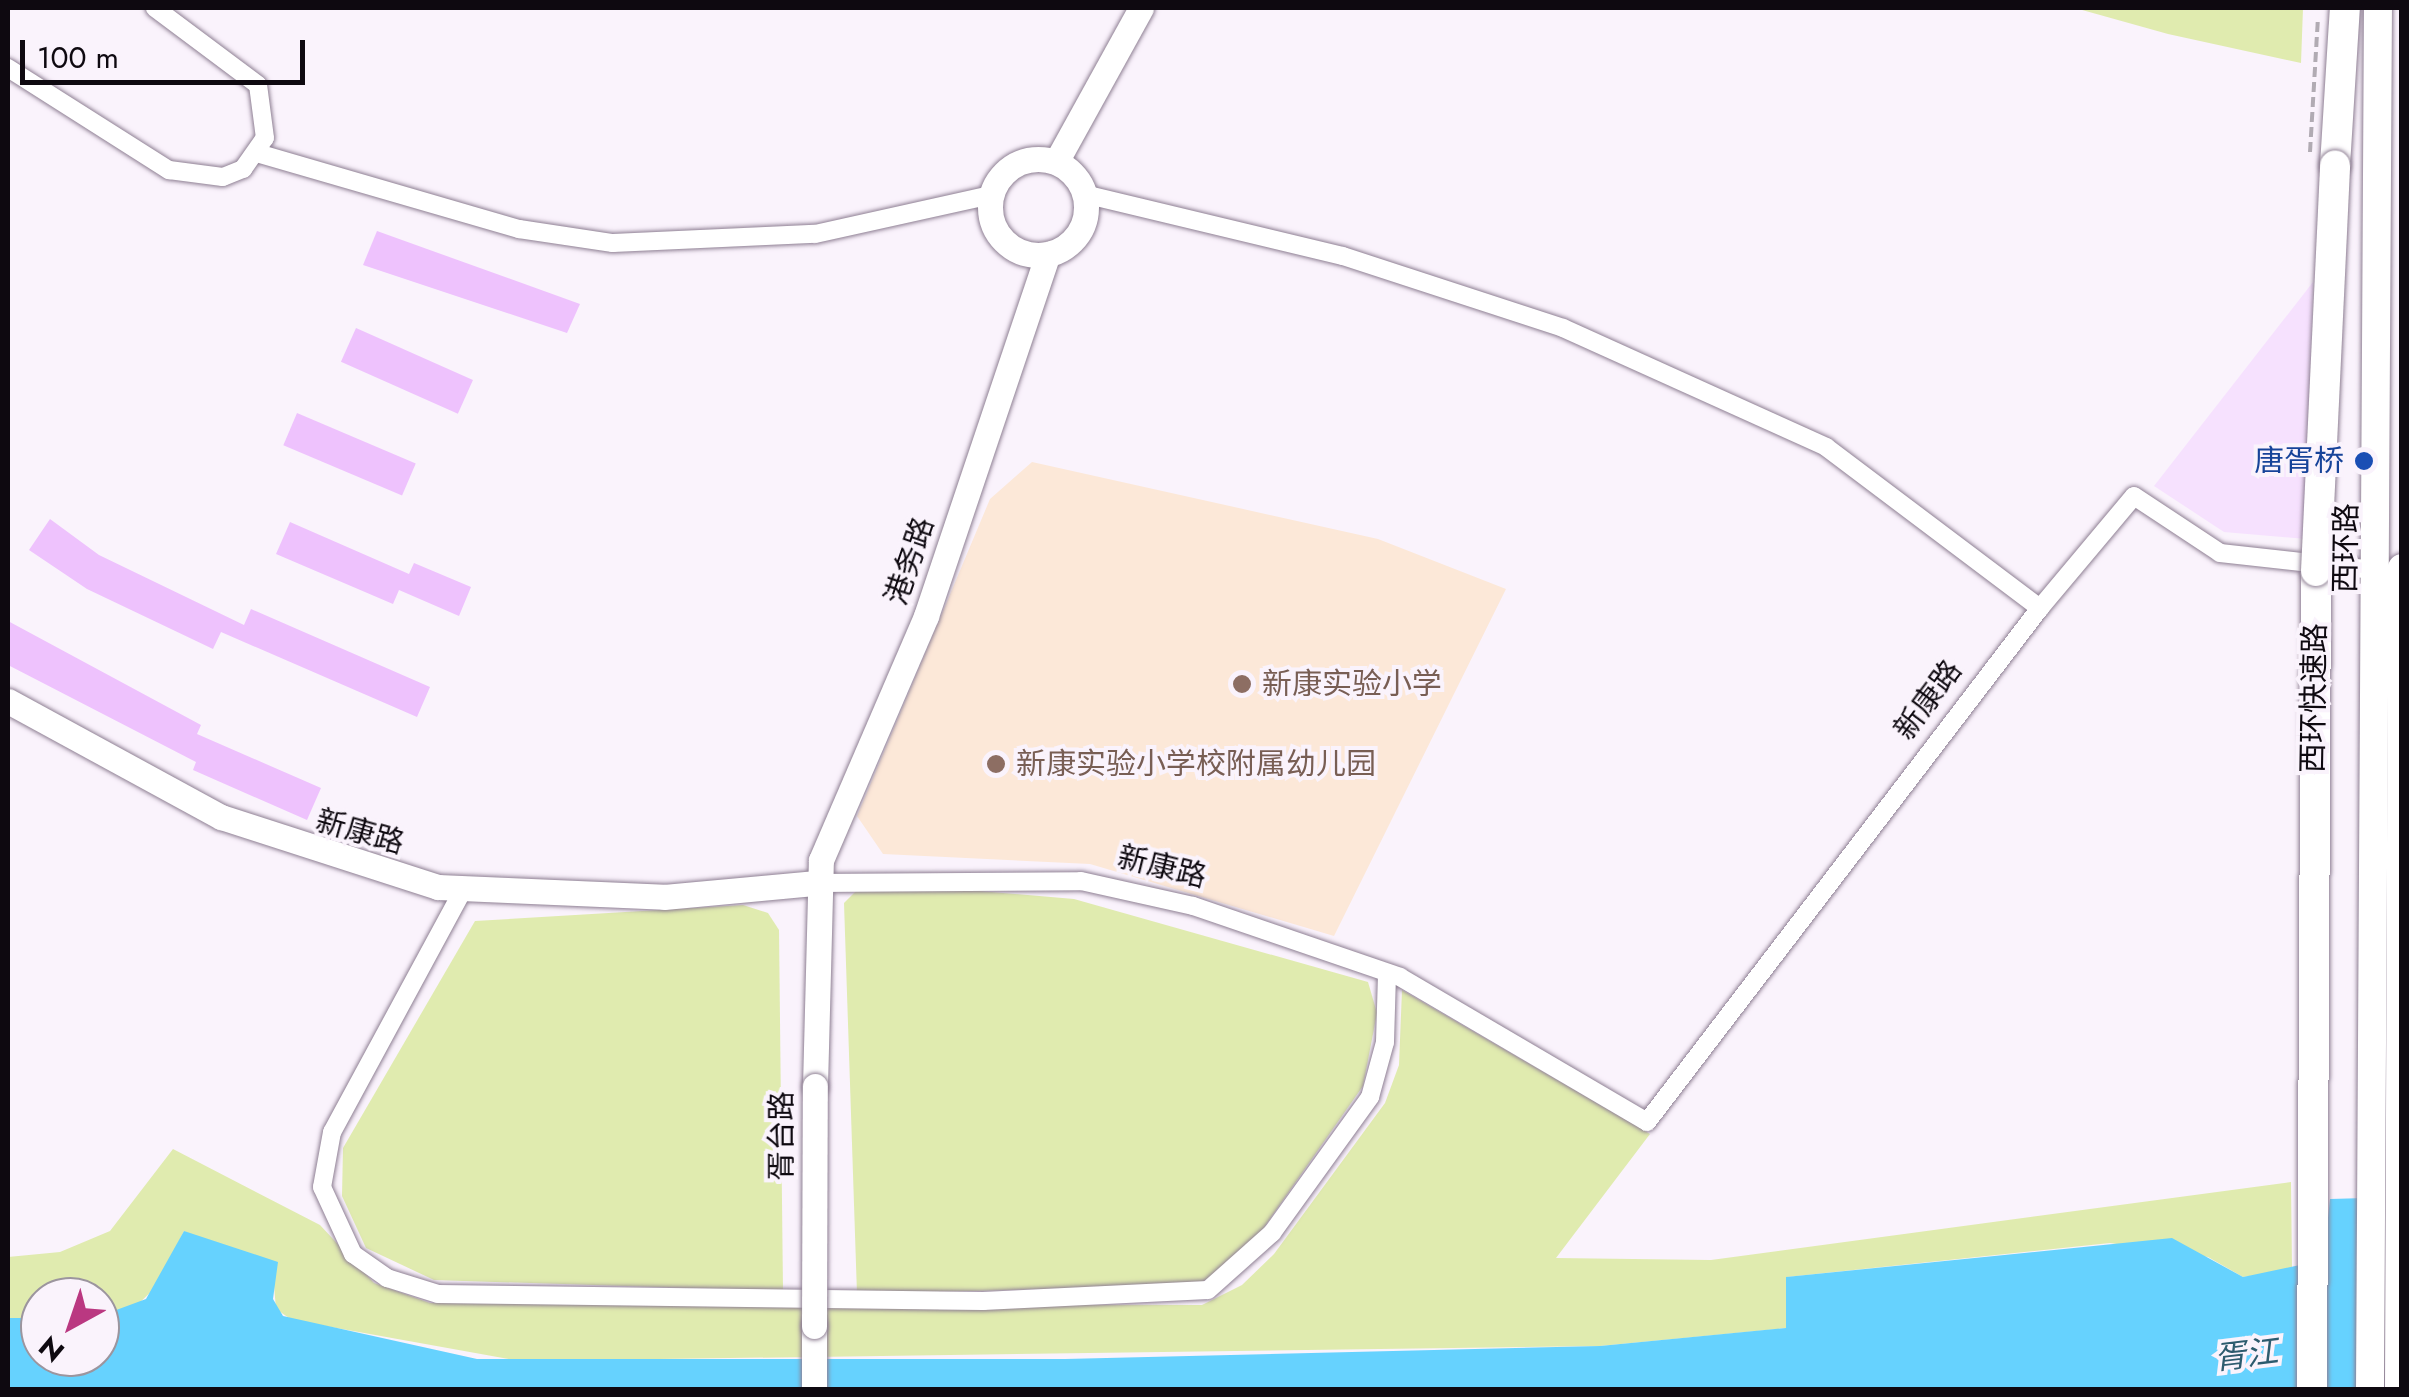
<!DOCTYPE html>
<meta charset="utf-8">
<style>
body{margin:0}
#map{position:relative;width:2409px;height:1397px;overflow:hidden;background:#faf3fc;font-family:Jost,"Noto Sans SC",sans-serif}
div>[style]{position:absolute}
.built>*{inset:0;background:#f6e1fe}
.education>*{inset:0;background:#fce8d8}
.green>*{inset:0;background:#e0ebaf}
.water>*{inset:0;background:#66d2fe}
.building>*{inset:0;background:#eec2fd;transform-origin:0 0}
.path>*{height:4px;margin-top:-2px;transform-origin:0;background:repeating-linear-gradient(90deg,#b1abb3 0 10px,transparent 0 15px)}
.roads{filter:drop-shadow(0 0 2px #8e7f93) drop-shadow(0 0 2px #8e7f93)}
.street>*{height:18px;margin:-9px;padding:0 9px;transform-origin:9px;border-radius:9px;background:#fff}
.secondary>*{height:25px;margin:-12.5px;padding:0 12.5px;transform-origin:12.5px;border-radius:12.5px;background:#fff}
.secondary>.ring{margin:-12.5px;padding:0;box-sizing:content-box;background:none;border:25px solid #fff;border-radius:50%}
.primary>*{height:28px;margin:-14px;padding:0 14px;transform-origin:14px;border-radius:14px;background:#fff}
.highway>*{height:30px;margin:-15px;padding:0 15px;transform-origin:15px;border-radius:15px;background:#fff}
.bridges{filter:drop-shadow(0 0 2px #8e7f93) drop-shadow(0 0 2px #8e7f93)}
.secondary-bridge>*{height:25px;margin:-12.5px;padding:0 12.5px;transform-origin:12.5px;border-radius:12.5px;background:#fff}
.highway-bridge>*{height:30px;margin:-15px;padding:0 15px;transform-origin:15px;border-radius:15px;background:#fff}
.dots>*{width:28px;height:28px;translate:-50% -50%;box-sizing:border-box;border:5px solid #faf3fc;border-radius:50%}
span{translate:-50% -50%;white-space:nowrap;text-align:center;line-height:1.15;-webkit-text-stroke:8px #faf3fc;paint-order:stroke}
.transit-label{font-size:30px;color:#164399}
.right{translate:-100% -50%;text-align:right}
.street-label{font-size:30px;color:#0e0910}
.education-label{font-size:30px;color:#785e54}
.left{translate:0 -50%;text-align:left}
.water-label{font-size:32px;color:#2d5b6e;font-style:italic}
.frame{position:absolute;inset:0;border:10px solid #0e0910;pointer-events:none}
.north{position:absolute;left:20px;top:1277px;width:100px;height:100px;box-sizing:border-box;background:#faf3fc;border:2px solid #9c959e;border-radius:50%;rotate:220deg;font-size:28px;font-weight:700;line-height:40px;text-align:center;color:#0e0910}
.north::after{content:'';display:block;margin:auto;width:35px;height:45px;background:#ba3881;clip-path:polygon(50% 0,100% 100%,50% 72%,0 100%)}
.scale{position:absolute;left:20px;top:40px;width:285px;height:45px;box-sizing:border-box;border:5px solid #0e0910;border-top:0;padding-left:12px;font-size:30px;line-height:35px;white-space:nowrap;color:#0e0910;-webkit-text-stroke:8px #faf3fc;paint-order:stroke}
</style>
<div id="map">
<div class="built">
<div style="clip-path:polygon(2313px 282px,2306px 539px,2224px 532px,2154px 486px)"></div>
</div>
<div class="education">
<div style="clip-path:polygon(1032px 462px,1378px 539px,1506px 589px,1334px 936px,1090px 864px,883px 854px,857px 816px,990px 499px)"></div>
</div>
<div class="green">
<div style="clip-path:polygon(2075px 8px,2303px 8px,2301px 63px,2168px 34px)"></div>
<div style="clip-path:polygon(885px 883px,1074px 899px,1368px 982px,1377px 1013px,1363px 1086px,1244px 1256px,1197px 1285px,857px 1294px,844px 903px,860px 887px)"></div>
<div style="clip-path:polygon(743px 905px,768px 913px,779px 930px,783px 1291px,434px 1280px,366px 1248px,342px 1196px,343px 1148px,475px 921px)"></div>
<div style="clip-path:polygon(1402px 990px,1650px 1134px,1556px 1258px,1711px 1260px,2291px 1182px,2292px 1270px,2243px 1277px,2208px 1257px,2110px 1243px,1787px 1277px,1787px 1328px,1600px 1346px,519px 1361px,292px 1320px,276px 1309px,274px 1285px,184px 1231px,156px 1287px,135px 1307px,100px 1316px,100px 1297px,40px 1297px,40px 1318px,8px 1318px,8px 1257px,60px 1252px,110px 1231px,173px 1149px,320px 1225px,374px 1283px,430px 1303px,1202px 1305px,1242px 1285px,1274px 1254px,1385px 1103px,1399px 1065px)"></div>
</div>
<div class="water">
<div style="clip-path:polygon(2401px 1197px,2401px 1389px,8px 1390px,8px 1318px,40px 1318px,40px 1357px,100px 1357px,100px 1316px,146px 1299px,184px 1231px,278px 1262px,273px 1299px,283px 1316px,477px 1359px,1065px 1359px,1600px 1346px,1786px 1328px,1786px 1277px,2172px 1238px,2243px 1277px,2300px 1265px,2327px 1227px,2330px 1199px)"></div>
</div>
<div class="building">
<div style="clip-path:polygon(377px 231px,580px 304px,567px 333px,363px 265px)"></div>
<div style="left:356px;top:328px;width:128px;height:37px;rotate:24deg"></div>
<div style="left:297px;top:413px;width:129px;height:35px;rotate:23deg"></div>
<div style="clip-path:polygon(50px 519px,99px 555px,244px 625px,251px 609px,430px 687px,417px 717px,221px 632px,213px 649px,87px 589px,29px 550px)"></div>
<div style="clip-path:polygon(290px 522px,409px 574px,414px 563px,471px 587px,459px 616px,399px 590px,393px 604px,276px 554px)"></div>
<div style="clip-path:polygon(8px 621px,201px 725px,197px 734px,321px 788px,307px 820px,193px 770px,196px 762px,8px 665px)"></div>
</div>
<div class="path">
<div style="left:2310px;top:152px;width:135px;rotate:-86.6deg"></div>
</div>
<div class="roads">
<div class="street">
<div style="left:8px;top:68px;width:191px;rotate:32.4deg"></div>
<div style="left:169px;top:170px;width:54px;rotate:7.4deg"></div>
<div style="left:223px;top:177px;width:22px;rotate:-22deg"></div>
<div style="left:243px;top:169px;width:38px;rotate:-55deg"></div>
<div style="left:265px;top:138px;width:53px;rotate:-97.5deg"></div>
<div style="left:258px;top:85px;width:129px;rotate:-143.2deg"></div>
<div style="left:257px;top:153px;width:273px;rotate:16.2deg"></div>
<div style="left:519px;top:229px;width:95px;rotate:8.5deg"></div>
<div style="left:613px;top:243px;width:202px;rotate:-2.6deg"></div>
<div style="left:815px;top:234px;width:180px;rotate:-12.5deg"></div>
<div style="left:1084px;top:194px;width:266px;rotate:13.5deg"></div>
<div style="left:1343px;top:256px;width:231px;rotate:18.1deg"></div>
<div style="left:1563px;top:328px;width:289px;rotate:24.3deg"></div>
<div style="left:1826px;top:447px;width:268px;rotate:37deg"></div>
<div style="left:2040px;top:608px;width:146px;rotate:-50deg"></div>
<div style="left:2134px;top:496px;width:103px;rotate:33.5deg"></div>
<div style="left:2220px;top:553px;width:164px;rotate:6.3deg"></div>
<div style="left:816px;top:883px;width:265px;rotate:-0.4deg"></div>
<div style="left:1081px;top:881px;width:115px;rotate:12.6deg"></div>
<div style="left:1193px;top:906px;width:219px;rotate:18.9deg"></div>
<div style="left:1400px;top:977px;width:286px;rotate:30.4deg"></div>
<div style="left:1647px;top:1122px;width:647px;rotate:-52.6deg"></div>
<div style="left:463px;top:890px;width:275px;rotate:118.4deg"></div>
<div style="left:332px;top:1132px;width:56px;rotate:100.3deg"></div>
<div style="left:322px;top:1187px;width:74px;rotate:65.2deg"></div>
<div style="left:353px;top:1254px;width:42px;rotate:35.2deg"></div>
<div style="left:387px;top:1278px;width:53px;rotate:17.4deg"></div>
<div style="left:438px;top:1294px;width:545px;rotate:0.74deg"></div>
<div style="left:983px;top:1301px;width:225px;rotate:-2.8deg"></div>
<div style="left:1208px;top:1290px;width:86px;rotate:-41.7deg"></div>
<div style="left:1272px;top:1233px;width:168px;rotate:-54.2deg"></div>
<div style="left:1370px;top:1097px;width:57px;rotate:-74.7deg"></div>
<div style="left:1385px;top:1042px;width:69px;rotate:-88.3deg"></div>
</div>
<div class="secondary">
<div class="ring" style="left:990px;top:159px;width:71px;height:71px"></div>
<div style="left:1056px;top:162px;width:176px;rotate:-61.1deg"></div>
<div style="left:8px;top:701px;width:243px;rotate:28.6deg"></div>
<div style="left:221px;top:817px;width:228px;rotate:17.9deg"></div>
<div style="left:438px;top:887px;width:226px;rotate:2.5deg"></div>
<div style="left:664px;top:897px;width:153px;rotate:-5.3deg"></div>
<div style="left:815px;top:1086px;width:226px;rotate:-88.5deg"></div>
<div style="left:821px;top:860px;width:266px;rotate:-66.7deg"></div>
<div style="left:926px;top:616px;width:382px;rotate:-71.4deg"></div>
<div style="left:814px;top:1326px;width:64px;rotate:90deg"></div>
</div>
<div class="primary">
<div style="left:2370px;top:1390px;width:1382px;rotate:-89.67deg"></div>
<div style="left:2399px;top:1390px;width:822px;rotate:-89.79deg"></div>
</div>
<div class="highway">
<div style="left:2335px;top:165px;width:157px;rotate:-86.4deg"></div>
<div style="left:2312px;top:1390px;width:819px;rotate:-89.72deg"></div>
</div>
</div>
<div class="bridges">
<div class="secondary-bridge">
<div style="left:814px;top:1326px;width:240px;rotate:-89.8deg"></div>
</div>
<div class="highway-bridge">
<div style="left:2316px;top:571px;width:406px;rotate:-87.3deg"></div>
</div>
</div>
<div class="dots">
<div style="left:2364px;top:461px;background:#1a4fb4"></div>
<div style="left:1242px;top:684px;background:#8d6e63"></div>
<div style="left:996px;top:764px;background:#8d6e63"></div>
</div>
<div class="transit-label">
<span class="right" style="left:2344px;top:461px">唐胥桥</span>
</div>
<div class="street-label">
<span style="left:2346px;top:548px;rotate:-89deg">西环路</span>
<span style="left:910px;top:561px;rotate:-71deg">港务路</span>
<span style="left:2314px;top:698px;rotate:-89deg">西环快速路</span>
<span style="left:1928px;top:700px;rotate:-53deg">新康路</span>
<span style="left:360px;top:832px;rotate:16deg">新康路</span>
<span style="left:1162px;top:867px;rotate:14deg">新康路</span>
<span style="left:782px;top:1136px;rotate:-90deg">胥台路</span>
</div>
<div class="education-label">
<span class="left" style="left:1262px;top:684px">新康实验小学</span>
<span class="left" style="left:1016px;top:764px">新康实验小学校附属幼儿园</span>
</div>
<div class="water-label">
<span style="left:2246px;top:1355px;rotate:-7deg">胥江</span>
</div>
<div class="frame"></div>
<div class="north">N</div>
<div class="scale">100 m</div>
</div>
